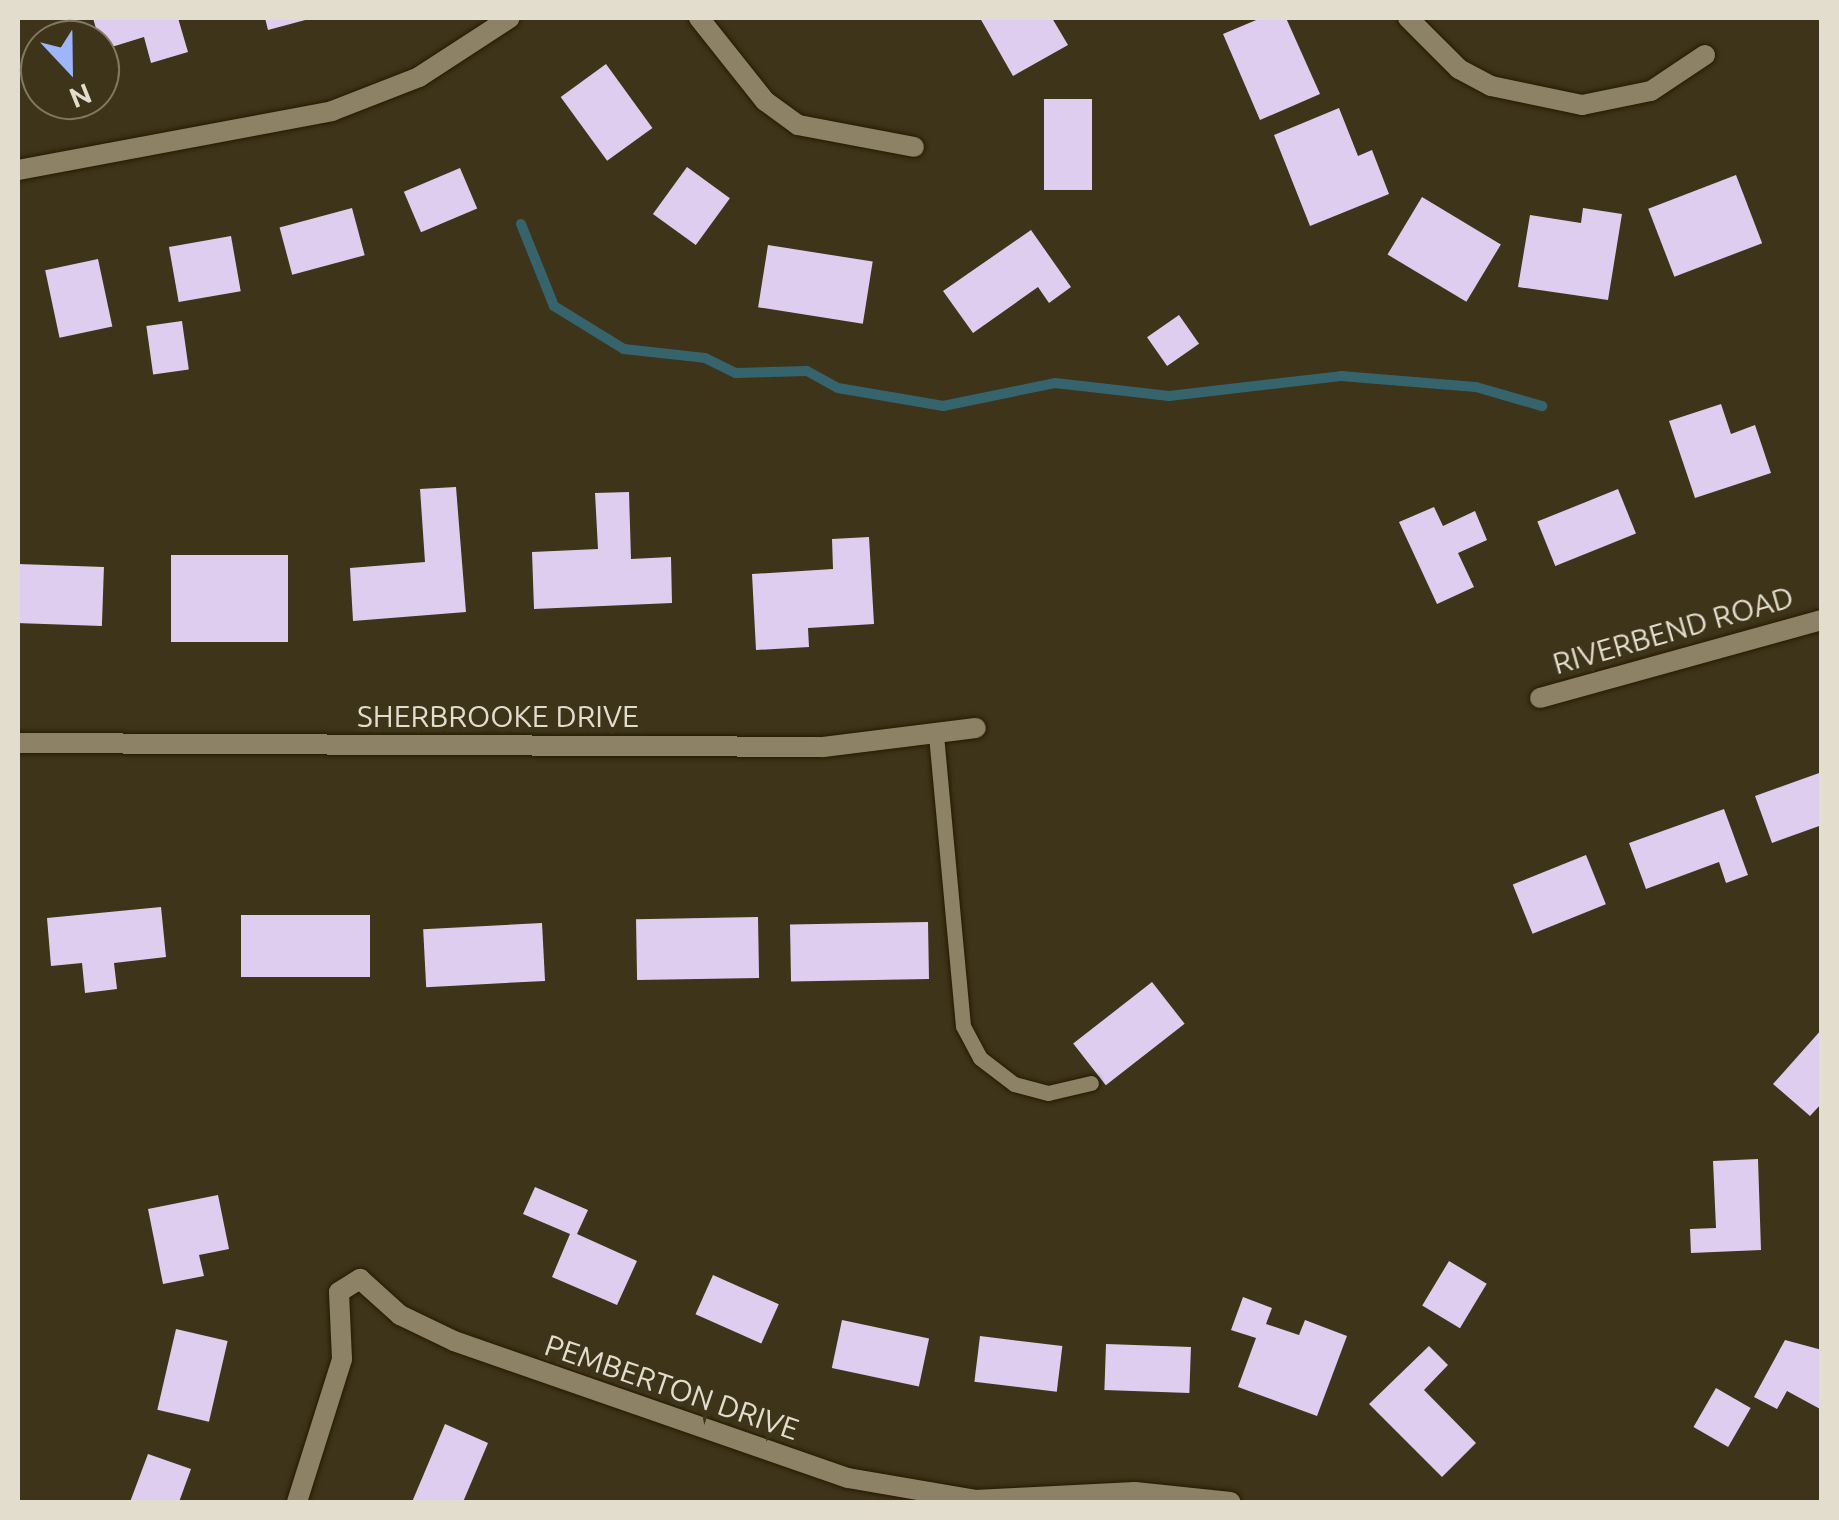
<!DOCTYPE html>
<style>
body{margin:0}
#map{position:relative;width:1839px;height:1520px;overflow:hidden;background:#3e3419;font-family:Ubuntu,sans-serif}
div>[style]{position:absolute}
.stream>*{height:10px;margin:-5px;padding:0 5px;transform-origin:5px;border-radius:5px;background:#36646d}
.building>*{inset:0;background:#dfcdf0;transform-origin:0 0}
.roads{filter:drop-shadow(0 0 2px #241b02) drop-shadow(0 0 2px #241b02)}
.service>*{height:15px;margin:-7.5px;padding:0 7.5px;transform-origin:7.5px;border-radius:7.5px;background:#8d8265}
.minor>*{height:20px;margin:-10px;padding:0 10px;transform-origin:10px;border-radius:10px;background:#8d8265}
span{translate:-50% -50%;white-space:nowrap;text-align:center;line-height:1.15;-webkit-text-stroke:10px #3e3419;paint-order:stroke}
.street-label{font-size:30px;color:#e3ddcd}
.frame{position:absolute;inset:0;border:20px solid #e3ddcd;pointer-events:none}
.north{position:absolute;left:20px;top:20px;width:100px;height:100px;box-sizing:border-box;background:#3e3419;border:2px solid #807861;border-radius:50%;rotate:158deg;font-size:28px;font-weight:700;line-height:40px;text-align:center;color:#e3ddcd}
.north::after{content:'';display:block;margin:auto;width:35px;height:45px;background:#9eb4fd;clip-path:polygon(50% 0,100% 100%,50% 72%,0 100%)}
</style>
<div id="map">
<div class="stream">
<div style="left:521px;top:224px;width:88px;rotate:68.1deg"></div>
<div style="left:554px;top:306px;width:82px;rotate:31.6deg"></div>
<div style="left:624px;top:349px;width:81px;rotate:6.3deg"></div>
<div style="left:705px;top:358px;width:34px;rotate:26deg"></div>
<div style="left:736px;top:373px;width:71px;rotate:-1.6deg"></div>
<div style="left:807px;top:371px;width:35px;rotate:29deg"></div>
<div style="left:838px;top:388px;width:107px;rotate:9.7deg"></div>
<div style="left:943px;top:406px;width:114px;rotate:-11.6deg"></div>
<div style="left:1055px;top:383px;width:115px;rotate:6.5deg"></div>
<div style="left:1169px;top:396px;width:173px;rotate:-6.6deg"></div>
<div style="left:1341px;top:376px;width:135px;rotate:4.7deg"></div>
<div style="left:1476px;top:387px;width:69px;rotate:16.1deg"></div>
</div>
<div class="building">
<div style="clip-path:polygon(93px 18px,178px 18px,188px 52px,151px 63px,144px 37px,102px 50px)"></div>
<div style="clip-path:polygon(265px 18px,309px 18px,309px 19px,268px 30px)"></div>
<div style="clip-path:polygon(980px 18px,1052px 18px,1068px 45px,1013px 76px)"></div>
<div style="clip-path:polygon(1261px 18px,1286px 18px,1320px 94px,1260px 120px,1223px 34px)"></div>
<div style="left:606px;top:64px;width:79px;height:56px;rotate:54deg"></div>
<div style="left:1044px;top:99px;width:48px;height:91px"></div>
<div style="clip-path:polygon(1339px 108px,1358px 156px,1372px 150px,1389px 194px,1310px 226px,1274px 135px)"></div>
<div style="left:687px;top:167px;width:53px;height:58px;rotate:36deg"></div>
<div style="left:460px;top:168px;width:44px;height:61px;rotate:67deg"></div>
<div style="left:1736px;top:175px;width:73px;height:94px;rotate:69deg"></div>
<div style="left:1422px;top:197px;width:92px;height:67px;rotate:31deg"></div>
<div style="left:352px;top:208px;width:49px;height:75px;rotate:75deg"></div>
<div style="clip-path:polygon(1583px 208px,1622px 214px,1608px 300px,1518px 287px,1530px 215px,1581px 223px)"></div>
<div style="clip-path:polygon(1031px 230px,1071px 287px,1049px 303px,1038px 287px,973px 333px,943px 291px)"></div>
<div style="left:231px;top:236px;width:56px;height:63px;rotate:80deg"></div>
<div style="left:768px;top:245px;width:106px;height:63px;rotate:9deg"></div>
<div style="left:98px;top:259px;width:69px;height:54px;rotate:78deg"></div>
<div style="left:1179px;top:315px;width:35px;height:39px;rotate:55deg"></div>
<div style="left:182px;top:321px;width:49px;height:36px;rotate:82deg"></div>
<div style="clip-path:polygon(1721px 404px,1731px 434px,1755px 425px,1771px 473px,1695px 498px,1669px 421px)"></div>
<div style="clip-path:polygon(456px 487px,466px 612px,353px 621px,350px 568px,425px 562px,420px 489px)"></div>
<div style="left:1618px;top:489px;width:48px;height:87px;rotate:68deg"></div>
<div style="clip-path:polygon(629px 492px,631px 559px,671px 557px,672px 603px,534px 609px,532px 552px,598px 549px,595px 493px)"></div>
<div style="clip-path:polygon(1434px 507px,1443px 526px,1475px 511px,1487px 540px,1458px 553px,1474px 587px,1437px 604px,1399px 522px)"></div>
<div style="clip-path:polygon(869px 537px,874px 624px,808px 628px,809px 647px,756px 650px,752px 574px,833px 569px,832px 539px)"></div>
<div style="left:171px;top:555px;width:117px;height:87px"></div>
<div style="left:18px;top:564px;width:86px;height:59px;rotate:2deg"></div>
<div style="clip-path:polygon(1822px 772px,1822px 825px,1772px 843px,1755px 796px)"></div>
<div style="clip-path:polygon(1724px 809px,1748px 875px,1726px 883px,1719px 862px,1646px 889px,1629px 843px)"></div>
<div style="left:1586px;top:855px;width:53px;height:79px;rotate:68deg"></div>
<div style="clip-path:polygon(161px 907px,166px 957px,114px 963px,117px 989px,85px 993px,82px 963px,51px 966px,47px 918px)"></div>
<div style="left:241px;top:915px;width:129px;height:62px"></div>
<div style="left:758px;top:917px;width:61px;height:122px;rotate:89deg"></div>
<div style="left:928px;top:922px;width:57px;height:138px;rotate:89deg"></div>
<div style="left:542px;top:923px;width:58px;height:119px;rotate:87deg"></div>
<div style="left:1152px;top:982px;width:53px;height:100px;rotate:52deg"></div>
<div style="clip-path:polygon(1822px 1029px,1822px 1103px,1810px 1116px,1773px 1084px)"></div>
<div style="clip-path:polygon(1758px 1159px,1761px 1250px,1691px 1253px,1690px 1229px,1716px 1228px,1713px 1161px)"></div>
<div style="clip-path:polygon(535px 1187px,588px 1210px,577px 1234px,637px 1261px,617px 1305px,552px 1277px,570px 1234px,523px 1214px)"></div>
<div style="clip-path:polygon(218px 1195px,229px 1249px,199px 1255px,204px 1276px,163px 1284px,148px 1209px)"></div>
<div style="left:1449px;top:1261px;width:44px;height:52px;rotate:31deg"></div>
<div style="left:713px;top:1275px;width:72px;height:43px;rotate:24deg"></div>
<div style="clip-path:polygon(1243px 1297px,1272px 1308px,1266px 1324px,1299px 1335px,1305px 1320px,1347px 1336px,1317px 1416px,1238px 1387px,1256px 1338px,1231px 1330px)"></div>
<div style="left:842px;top:1320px;width:89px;height:49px;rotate:12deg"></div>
<div style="left:176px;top:1329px;width:53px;height:83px;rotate:13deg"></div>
<div style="left:980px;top:1336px;width:83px;height:46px;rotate:7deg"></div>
<div style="clip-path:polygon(1785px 1340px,1822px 1350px,1822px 1410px,1787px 1391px,1777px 1409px,1754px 1397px)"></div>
<div style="left:1106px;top:1344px;width:85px;height:46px;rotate:2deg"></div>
<div style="clip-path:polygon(1429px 1346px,1448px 1365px,1424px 1390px,1476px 1443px,1442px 1477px,1369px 1404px)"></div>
<div style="left:1716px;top:1388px;width:40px;height:45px;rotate:30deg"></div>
<div style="clip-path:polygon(445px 1424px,488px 1443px,463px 1502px,412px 1502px)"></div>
<div style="clip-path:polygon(148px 1454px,191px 1469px,179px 1502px,130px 1502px)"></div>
</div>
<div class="roads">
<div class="service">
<div style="left:936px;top:735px;width:292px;rotate:84.7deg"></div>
<div style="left:963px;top:1026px;width:36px;rotate:62deg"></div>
<div style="left:980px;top:1058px;width:43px;rotate:37.4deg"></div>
<div style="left:1014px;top:1084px;width:35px;rotate:15deg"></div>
<div style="left:1048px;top:1093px;width:44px;rotate:-13.1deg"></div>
</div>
<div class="minor">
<div style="left:699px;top:18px;width:106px;rotate:51.5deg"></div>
<div style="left:765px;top:101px;width:41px;rotate:36deg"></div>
<div style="left:798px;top:125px;width:118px;rotate:10.7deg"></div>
<div style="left:1408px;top:18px;width:72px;rotate:45deg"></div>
<div style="left:1459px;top:69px;width:36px;rotate:28deg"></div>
<div style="left:1491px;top:86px;width:93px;rotate:11.8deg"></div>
<div style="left:1582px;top:105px;width:70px;rotate:-11.5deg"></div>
<div style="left:1651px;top:91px;width:65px;rotate:-33.7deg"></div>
<div style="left:18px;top:170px;width:319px;rotate:-10.6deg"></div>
<div style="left:332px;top:111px;width:93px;rotate:-21.3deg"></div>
<div style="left:419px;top:77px;width:108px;rotate:-33deg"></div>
<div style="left:1540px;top:698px;width:293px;rotate:-15.5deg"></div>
<div style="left:18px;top:743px;width:805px;rotate:0.28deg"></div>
<div style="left:823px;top:747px;width:154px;rotate:-7.1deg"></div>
<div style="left:297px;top:1502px;width:150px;rotate:-72.5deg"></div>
<div style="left:342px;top:1359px;width:67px;rotate:-92.6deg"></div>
<div style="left:339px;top:1292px;width:25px;rotate:-32deg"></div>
<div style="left:360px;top:1279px;width:54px;rotate:42deg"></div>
<div style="left:400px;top:1315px;width:60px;rotate:25.7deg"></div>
<div style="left:454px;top:1341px;width:417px;rotate:19.2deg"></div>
<div style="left:848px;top:1478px;width:129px;rotate:9.8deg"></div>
<div style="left:975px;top:1500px;width:160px;rotate:-2.9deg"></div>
<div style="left:1135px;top:1492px;width:96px;rotate:6deg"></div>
</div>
</div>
<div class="street-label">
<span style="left:1673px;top:630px;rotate:-16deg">RIVERBEND ROAD</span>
<span style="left:498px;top:716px">SHERBROOKE DRIVE</span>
<span style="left:672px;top:1387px;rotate:19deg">PEMBERTON DRIVE</span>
</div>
<div class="frame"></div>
<div class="north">N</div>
</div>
